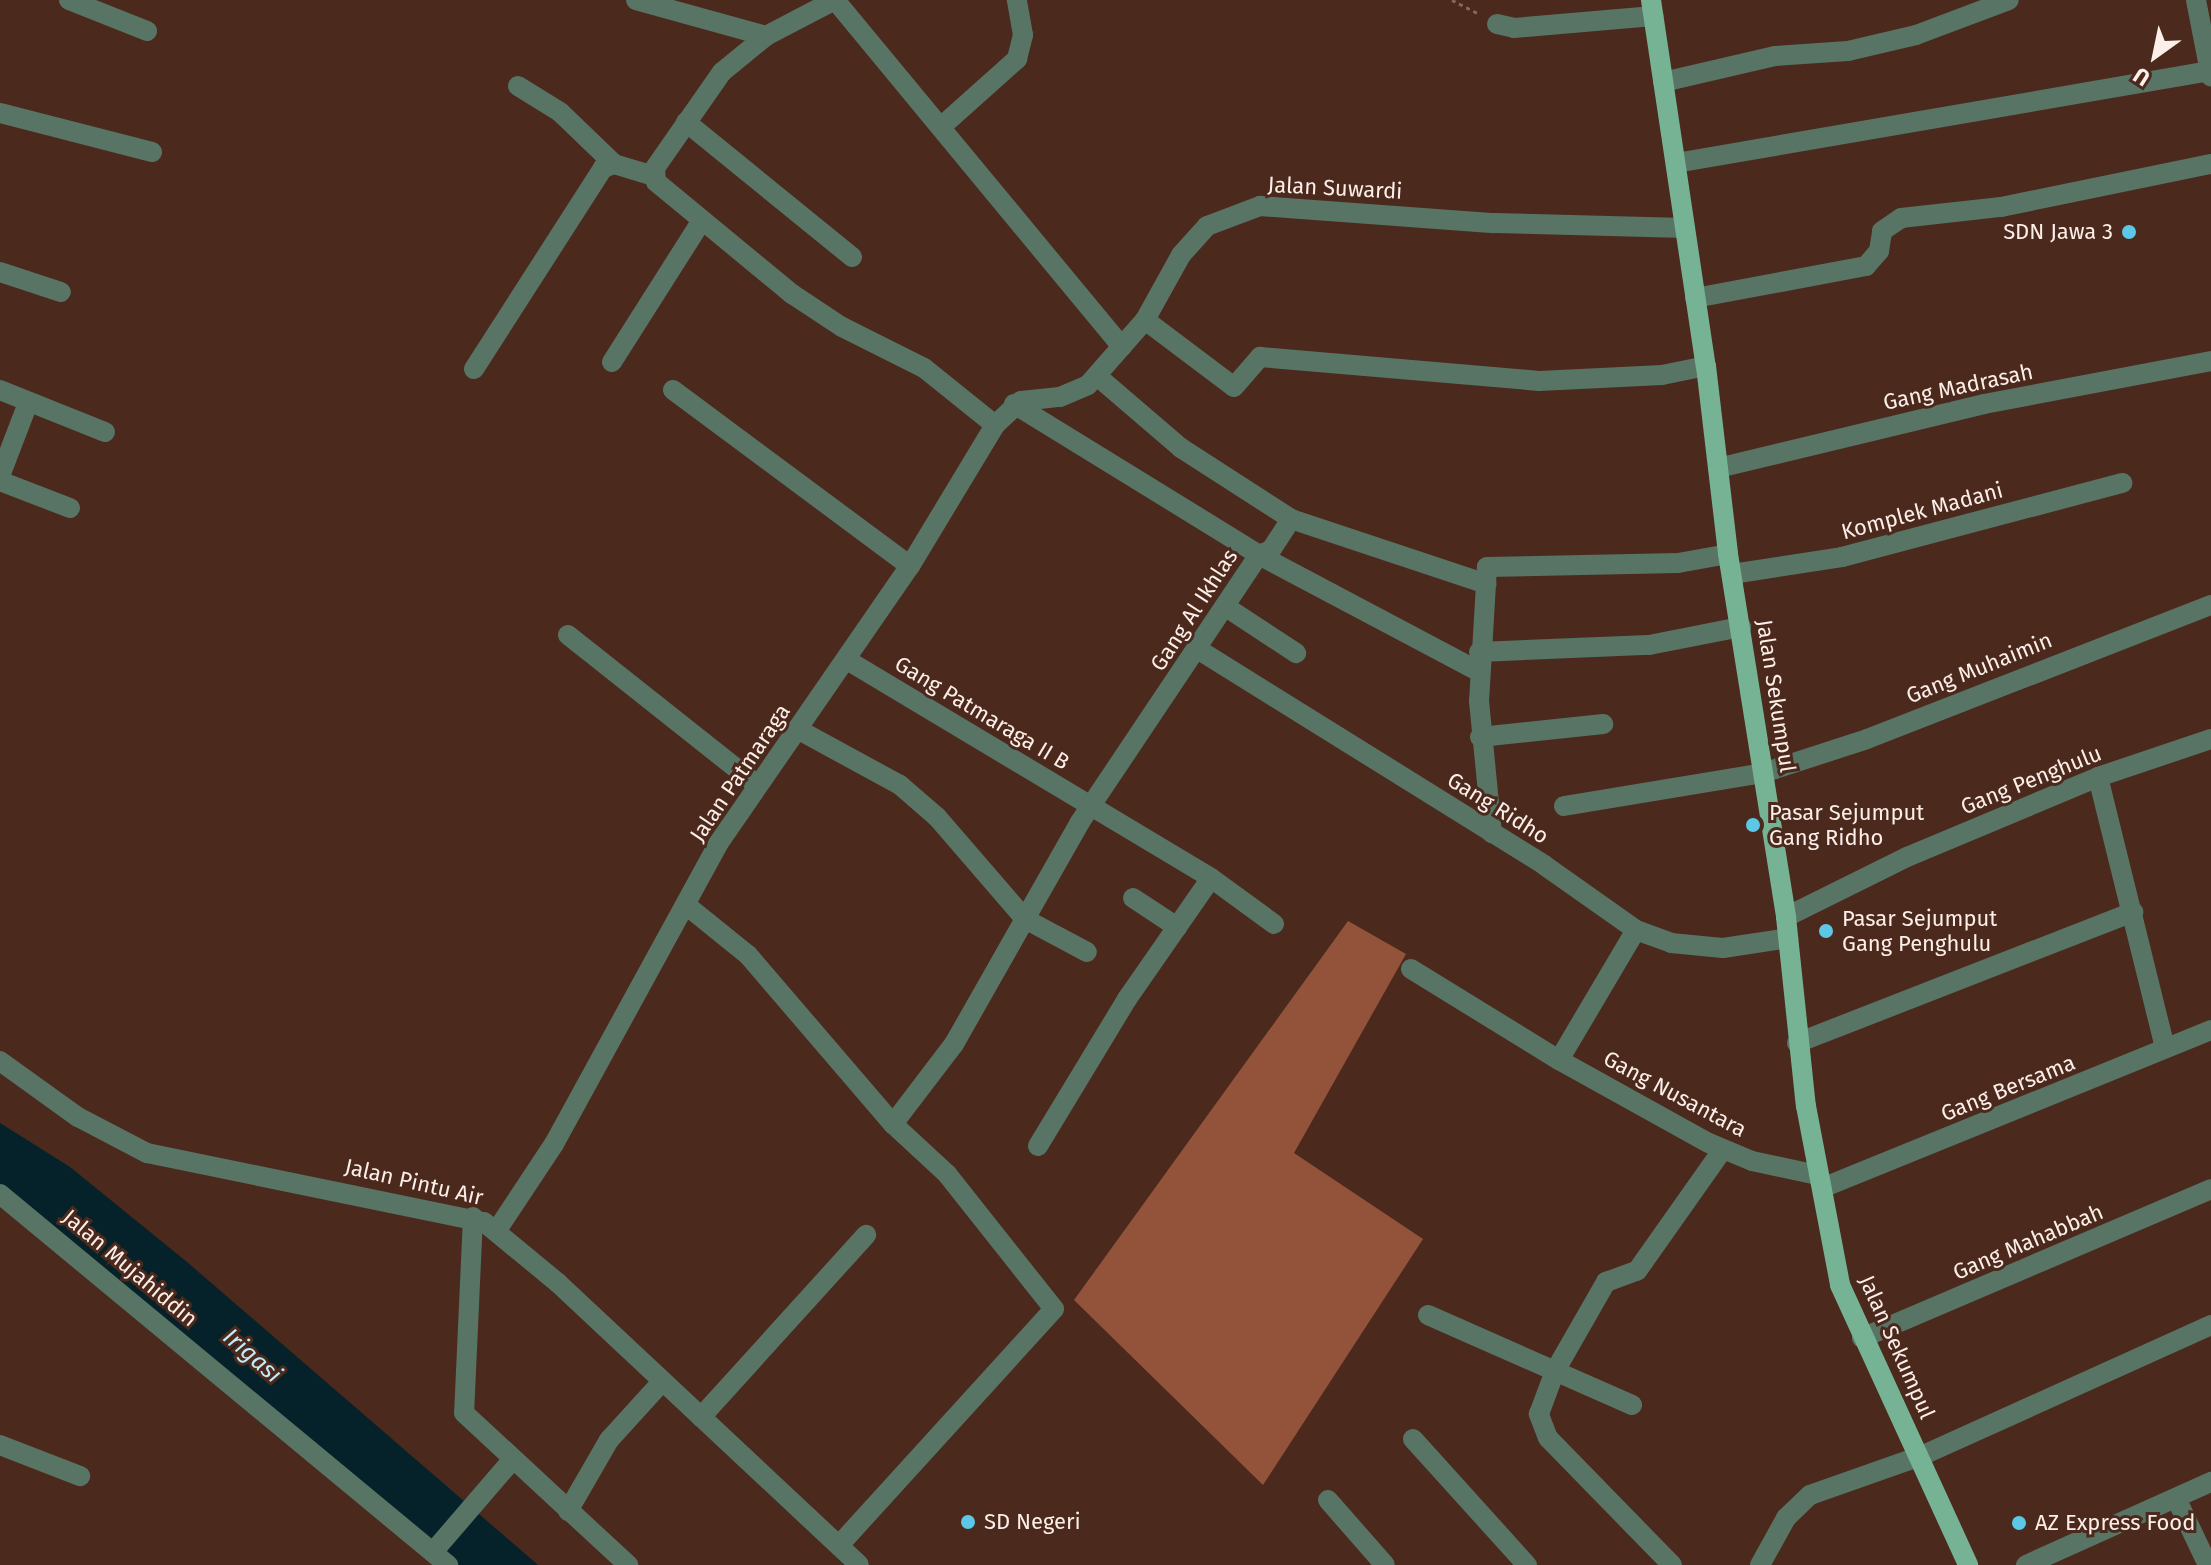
<!DOCTYPE html>
<style>
body{margin:0}
#map{position:relative;width:2211px;height:1565px;overflow:hidden;background:#4b291c;font-family:"Fira Sans",sans-serif}
div>[style]{position:absolute}
.forest>*{inset:0;background:#93533b}
.water>*{inset:0;background:#052129}
.path>*{height:3px;margin-top:-1.5px;transform-origin:0;background:repeating-linear-gradient(90deg,#84685d 0 4px,transparent 0 8px)}
.minor>*{height:20px;margin:-10px;padding:0 10px;transform-origin:10px;border-radius:10px;background:#577465}
.major>*{height:20px;margin:-10px;padding:0 10px;transform-origin:10px;border-radius:10px;background:#76b394}
.dots>*{width:22px;height:22px;translate:-50% -50%;box-sizing:border-box;border:4px solid #4b291c;border-radius:50%}
span{translate:-50% -50%;white-space:nowrap;text-align:center;line-height:1.15;-webkit-text-stroke:6px #4b291c;paint-order:stroke}
.street-label{font-size:22px;color:#fceee8}
.poi-label{font-size:22px;color:#fceee8}
.right{translate:-100% -50%;text-align:right}
.left{translate:0 -50%;text-align:left}
.water-label{font-size:24px;color:#c0ebfa;font-style:italic}
.north{position:absolute;left:2115px;top:16px;width:80px;height:80px;-webkit-text-stroke:6px #4b291c;paint-order:stroke;rotate:213deg;font-size:22px;font-weight:700;line-height:32px;text-align:center;color:#fceee8}
.north::after{content:'';display:block;margin:auto;width:28px;height:36px;background:#fceee8;clip-path:polygon(50% 0,100% 100%,50% 72%,0 100%)}
</style>
<div id="map">
<div class="forest">
<div style="clip-path:polygon(1348px 921px,1406px 954px,1294px 1153px,1423px 1239px,1263px 1485px,1074px 1300px)"></div>
</div>
<div class="water">
<div style="clip-path:polygon(0 1123px,70px 1167px,187px 1262px,538px 1565px,450px 1565px,0 1192px)"></div>
</div>
<div class="path">
<div style="left:1452px;top:0;width:31px;rotate:27deg"></div>
</div>
<div class="minor">
<div style="left:69px;top:0;width:84px;rotate:21.7deg"></div>
<div style="left:636px;top:0;width:135px;rotate:15.5deg"></div>
<div style="left:2196px;top:0;width:78px;rotate:79deg"></div>
<div style="left:1497px;top:24px;width:17px;rotate:13deg"></div>
<div style="left:1514px;top:28px;width:140px;rotate:-4.9deg"></div>
<div style="left:1663px;top:82px;width:115px;rotate:-13.1deg"></div>
<div style="left:1775px;top:56px;width:73px;rotate:-3.9deg"></div>
<div style="left:1848px;top:51px;width:70px;rotate:-13.2deg"></div>
<div style="left:1916px;top:35px;width:99px;rotate:-20.6deg"></div>
<div style="left:518px;top:86px;width:49px;rotate:31.8deg"></div>
<div style="left:560px;top:112px;width:75px;rotate:43.9deg"></div>
<div style="left:0;top:113px;width:157px;rotate:14.4deg"></div>
<div style="left:686px;top:122px;width:214px;rotate:39.1deg"></div>
<div style="left:942px;top:126px;width:101px;rotate:-41.8deg"></div>
<div style="left:1017px;top:59px;width:25px;rotate:-76deg"></div>
<div style="left:1023px;top:35px;width:36px;rotate:-100deg"></div>
<div style="left:1676px;top:163px;width:542px;rotate:-9.78deg"></div>
<div style="left:0;top:272px;width:64px;rotate:18.2deg"></div>
<div style="left:1695px;top:298px;width:174px;rotate:-10.6deg"></div>
<div style="left:1866px;top:266px;width:20px;rotate:-49deg"></div>
<div style="left:1879px;top:251px;width:20px;rotate:-81deg"></div>
<div style="left:1882px;top:231px;width:23px;rotate:-34deg"></div>
<div style="left:1901px;top:218px;width:101px;rotate:-6.3deg"></div>
<div style="left:2001px;top:207px;width:214px;rotate:-11.6deg"></div>
<div style="left:1145px;top:320px;width:111px;rotate:37deg"></div>
<div style="left:1234px;top:387px;width:40px;rotate:-49deg"></div>
<div style="left:1260px;top:357px;width:280px;rotate:4.9deg"></div>
<div style="left:1539px;top:381px;width:123px;rotate:-2.8deg"></div>
<div style="left:1662px;top:375px;width:45px;rotate:-11.6deg"></div>
<div style="left:612px;top:362px;width:166px;rotate:-57.6deg"></div>
<div style="left:474px;top:369px;width:239px;rotate:-57.3deg"></div>
<div style="left:603px;top:168px;width:12px;rotate:-20deg"></div>
<div style="left:614px;top:164px;width:42px;rotate:16.7deg"></div>
<div style="left:1097px;top:376px;width:111px;rotate:40.6deg"></div>
<div style="left:1181px;top:448px;width:131px;rotate:32.8deg"></div>
<div style="left:0;top:390px;width:113px;rotate:21.8deg"></div>
<div style="left:673px;top:390px;width:295px;rotate:36.6deg"></div>
<div style="left:1014px;top:404px;width:288px;rotate:31.6deg"></div>
<div style="left:1259px;top:555px;width:248px;rotate:27.9deg"></div>
<div style="left:995px;top:425px;width:91px;rotate:-141.2deg"></div>
<div style="left:924px;top:368px;width:92px;rotate:-153.4deg"></div>
<div style="left:842px;top:327px;width:60px;rotate:-146.6deg"></div>
<div style="left:792px;top:294px;width:176px;rotate:-140.5deg"></div>
<div style="left:656px;top:182px;width:14px;rotate:-94deg"></div>
<div style="left:655px;top:168px;width:117px;rotate:-55.1deg"></div>
<div style="left:722px;top:72px;width:57px;rotate:-39.3deg"></div>
<div style="left:766px;top:36px;width:78px;rotate:-27.6deg"></div>
<div style="left:835px;top:0;width:450px;rotate:50.4deg"></div>
<div style="left:1718px;top:468px;width:274px;rotate:-13.5deg"></div>
<div style="left:1984px;top:404px;width:231px;rotate:-10.7deg"></div>
<div style="left:0;top:476px;width:78px;rotate:-69deg"></div>
<div style="left:0;top:481px;width:75px;rotate:21.1deg"></div>
<div style="left:1732px;top:574px;width:111px;rotate:-8.8deg"></div>
<div style="left:1842px;top:557px;width:290px;rotate:-14.8deg"></div>
<div style="left:1486px;top:584px;width:117px;rotate:93.4deg"></div>
<div style="left:1479px;top:701px;width:133px;rotate:84.4deg"></div>
<div style="left:1226px;top:607px;width:84px;rotate:33.3deg"></div>
<div style="left:568px;top:635px;width:241px;rotate:38.4deg"></div>
<div style="left:1199px;top:650px;width:407px;rotate:31.9deg"></div>
<div style="left:1544px;top:865px;width:113px;rotate:35.2deg"></div>
<div style="left:1636px;top:930px;width:37px;rotate:20deg"></div>
<div style="left:1671px;top:943px;width:52px;rotate:5.5deg"></div>
<div style="left:1723px;top:948px;width:66px;rotate:-8.7deg"></div>
<div style="left:1479px;top:652px;width:170px;rotate:-2.4deg"></div>
<div style="left:1649px;top:645px;width:94px;rotate:-11.1deg"></div>
<div style="left:847px;top:660px;width:424px;rotate:30.9deg"></div>
<div style="left:1211px;top:878px;width:78px;rotate:36.1deg"></div>
<div style="left:799px;top:730px;width:115px;rotate:28.6deg"></div>
<div style="left:900px;top:785px;width:49px;rotate:40.9deg"></div>
<div style="left:937px;top:817px;width:135px;rotate:49.2deg"></div>
<div style="left:1025px;top:919px;width:70px;rotate:28deg"></div>
<div style="left:1480px;top:737px;width:124px;rotate:-6deg"></div>
<div style="left:2098px;top:777px;width:278px;rotate:76.1deg"></div>
<div style="left:1564px;top:806px;width:202px;rotate:-9.4deg"></div>
<div style="left:1763px;top:773px;width:109px;rotate:-18.1deg"></div>
<div style="left:1867px;top:739px;width:369px;rotate:-21.3deg"></div>
<div style="left:1133px;top:898px;width:53px;rotate:33.4deg"></div>
<div style="left:686px;top:905px;width:80px;rotate:38.9deg"></div>
<div style="left:748px;top:955px;width:223px;rotate:49.4deg"></div>
<div style="left:893px;top:1124px;width:74px;rotate:42.8deg"></div>
<div style="left:947px;top:1174px;width:172px;rotate:51.6deg"></div>
<div style="left:1054px;top:1309px;width:319px;rotate:132.3deg"></div>
<div style="left:1786px;top:917px;width:135px;rotate:-26.4deg"></div>
<div style="left:1907px;top:857px;width:207px;rotate:-22.7deg"></div>
<div style="left:2098px;top:777px;width:119px;rotate:-18.6deg"></div>
<div style="left:1411px;top:969px;width:174px;rotate:31.6deg"></div>
<div style="left:1559px;top:1060px;width:171px;rotate:29deg"></div>
<div style="left:1709px;top:1143px;width:47px;rotate:22.7deg"></div>
<div style="left:1752px;top:1161px;width:67px;rotate:12deg"></div>
<div style="left:1797px;top:1043px;width:361px;rotate:-21.3deg"></div>
<div style="left:1559px;top:1060px;width:151px;rotate:-59.4deg"></div>
<div style="left:0;top:1061px;width:96px;rotate:35.7deg"></div>
<div style="left:78px;top:1117px;width:78px;rotate:27.6deg"></div>
<div style="left:147px;top:1153px;width:344px;rotate:11.6deg"></div>
<div style="left:484px;top:1222px;width:96px;rotate:39.5deg"></div>
<div style="left:558px;top:1283px;width:412px;rotate:43.1deg"></div>
<div style="left:893px;top:1124px;width:101px;rotate:-52.7deg"></div>
<div style="left:954px;top:1044px;width:255px;rotate:-60.4deg"></div>
<div style="left:1080px;top:822px;width:321px;rotate:-56.2deg"></div>
<div style="left:1259px;top:555px;width:13px;rotate:-23deg"></div>
<div style="left:1271px;top:550px;width:37px;rotate:-57deg"></div>
<div style="left:1291px;top:519px;width:206px;rotate:18.4deg"></div>
<div style="left:1486px;top:584px;width:17px;rotate:-87deg"></div>
<div style="left:1487px;top:567px;width:191px;rotate:-1.2deg"></div>
<div style="left:1678px;top:563px;width:51px;rotate:-10.2deg"></div>
<div style="left:1038px;top:1146px;width:172px;rotate:-58.8deg"></div>
<div style="left:1127px;top:999px;width:147px;rotate:-55.2deg"></div>
<div style="left:1822px;top:1188px;width:420px;rotate:-22.1deg"></div>
<div style="left:0;top:1194px;width:582px;rotate:39.63deg"></div>
<div style="left:473px;top:1217px;width:196px;rotate:92.6deg"></div>
<div style="left:464px;top:1413px;width:224px;rotate:42.8deg"></div>
<div style="left:497px;top:1230px;width:103px;rotate:-56.5deg"></div>
<div style="left:554px;top:1144px;width:342px;rotate:-61.3deg"></div>
<div style="left:718px;top:844px;width:338px;rotate:-55.4deg"></div>
<div style="left:910px;top:566px;width:165px;rotate:-58.9deg"></div>
<div style="left:995px;top:425px;width:35px;rotate:-43deg"></div>
<div style="left:1021px;top:401px;width:39px;rotate:-6deg"></div>
<div style="left:1060px;top:397px;width:30px;rotate:-23deg"></div>
<div style="left:1088px;top:385px;width:86px;rotate:-48.8deg"></div>
<div style="left:1145px;top:320px;width:74px;rotate:-61deg"></div>
<div style="left:1181px;top:255px;width:39px;rotate:-48deg"></div>
<div style="left:1207px;top:226px;width:57px;rotate:-20.7deg"></div>
<div style="left:1260px;top:206px;width:235px;rotate:4.2deg"></div>
<div style="left:1494px;top:223px;width:191px;rotate:1.5deg"></div>
<div style="left:1428px;top:1315px;width:223px;rotate:23.8deg"></div>
<div style="left:1862px;top:1338px;width:379px;rotate:-23.1deg"></div>
<div style="left:701px;top:1417px;width:246px;rotate:-47.8deg"></div>
<div style="left:1413px;top:1439px;width:170px;rotate:47.9deg"></div>
<div style="left:0;top:1445px;width:86px;rotate:21.2deg"></div>
<div style="left:2176px;top:1498px;width:74px;rotate:64.5deg"></div>
<div style="left:1328px;top:1500px;width:86px;rotate:48.8deg"></div>
<div style="left:568px;top:1511px;width:82px;rotate:-60deg"></div>
<div style="left:609px;top:1440px;width:76px;rotate:-47.7deg"></div>
<div style="left:433px;top:1552px;width:121px;rotate:-49.3deg"></div>
<div style="left:1672px;top:1565px;width:177px;rotate:-134.3deg"></div>
<div style="left:1548px;top:1438px;width:26px;rotate:-111deg"></div>
<div style="left:1539px;top:1414px;width:46px;rotate:-69.6deg"></div>
<div style="left:1555px;top:1371px;width:103px;rotate:-60.2deg"></div>
<div style="left:1606px;top:1282px;width:33px;rotate:-20deg"></div>
<div style="left:1637px;top:1271px;width:149px;rotate:-54.8deg"></div>
<div style="left:1760px;top:1565px;width:54px;rotate:-61deg"></div>
<div style="left:1786px;top:1518px;width:33px;rotate:-44deg"></div>
<div style="left:1810px;top:1495px;width:118px;rotate:-19.4deg"></div>
<div style="left:1921px;top:1456px;width:318px;rotate:-24.3deg"></div>
<div style="left:2026px;top:1565px;width:203px;rotate:-24.2deg"></div>
</div>
<div class="major">
<div style="left:1651px;top:0;width:370px;rotate:81.5deg"></div>
<div style="left:1706px;top:366px;width:189px;rotate:83.3deg"></div>
<div style="left:1728px;top:554px;width:368px;rotate:80.9deg"></div>
<div style="left:1786px;top:917px;width:190px;rotate:84deg"></div>
<div style="left:1806px;top:1106px;width:182px;rotate:79.2deg"></div>
<div style="left:1840px;top:1285px;width:308px;rotate:65.4deg"></div>
</div>
<div class="dots">
<div style="left:2129px;top:232px;background:#5dc7e8"></div>
<div style="left:1753px;top:825px;background:#5dc7e8"></div>
<div style="left:1826px;top:931px;background:#5dc7e8"></div>
<div style="left:968px;top:1522px;background:#5dc7e8"></div>
<div style="left:2019px;top:1523px;background:#5dc7e8"></div>
</div>
<div class="street-label">
<span style="left:1335px;top:188px;rotate:3deg">Jalan Suwardi</span>
<span style="left:1958px;top:387px;rotate:-12deg">Gang Madrasah</span>
<span style="left:1922px;top:511px;rotate:-15deg">Komplek Madani</span>
<span style="left:1194px;top:610px;rotate:-57deg">Gang Al Ikhlas</span>
<span style="left:1979px;top:668px;rotate:-22deg">Gang Muhaimin</span>
<span style="left:1776px;top:696px;rotate:81deg">Jalan Sekumpul</span>
<span style="left:982px;top:713px;rotate:31deg">Gang Patmaraga II B</span>
<span style="left:740px;top:773px;rotate:-56deg">Jalan Patmaraga</span>
<span style="left:2031px;top:780px;rotate:-22deg">Gang Penghulu</span>
<span style="left:1498px;top:808px;rotate:32deg">Gang Ridho</span>
<span style="left:2008px;top:1088px;rotate:-22deg">Gang Bersama</span>
<span style="left:1675px;top:1094px;rotate:28deg">Gang Nusantara</span>
<span style="left:414px;top:1182px;rotate:13deg">Jalan Pintu Air</span>
<span style="left:2028px;top:1242px;rotate:-23deg">Gang Mahabbah</span>
<span style="left:130px;top:1268px;rotate:40deg">Jalan Mujahiddin</span>
<span style="left:1897px;top:1347px;rotate:66deg">Jalan Sekumpul</span>
</div>
<div class="poi-label">
<span class="right" style="left:2113px;top:232px">SDN Jawa 3</span>
<span class="left" style="left:1769px;top:825px">Pasar Sejumput<br>Gang Ridho</span>
<span class="left" style="left:1842px;top:931px">Pasar Sejumput<br>Gang Penghulu</span>
<span class="left" style="left:984px;top:1522px">SD Negeri</span>
<span class="left" style="left:2035px;top:1523px">AZ Express Food</span>
</div>
<div class="water-label">
<span style="left:252px;top:1356px;rotate:41deg">Irigasi</span>
</div>
<div class="north">U</div>
</div>
